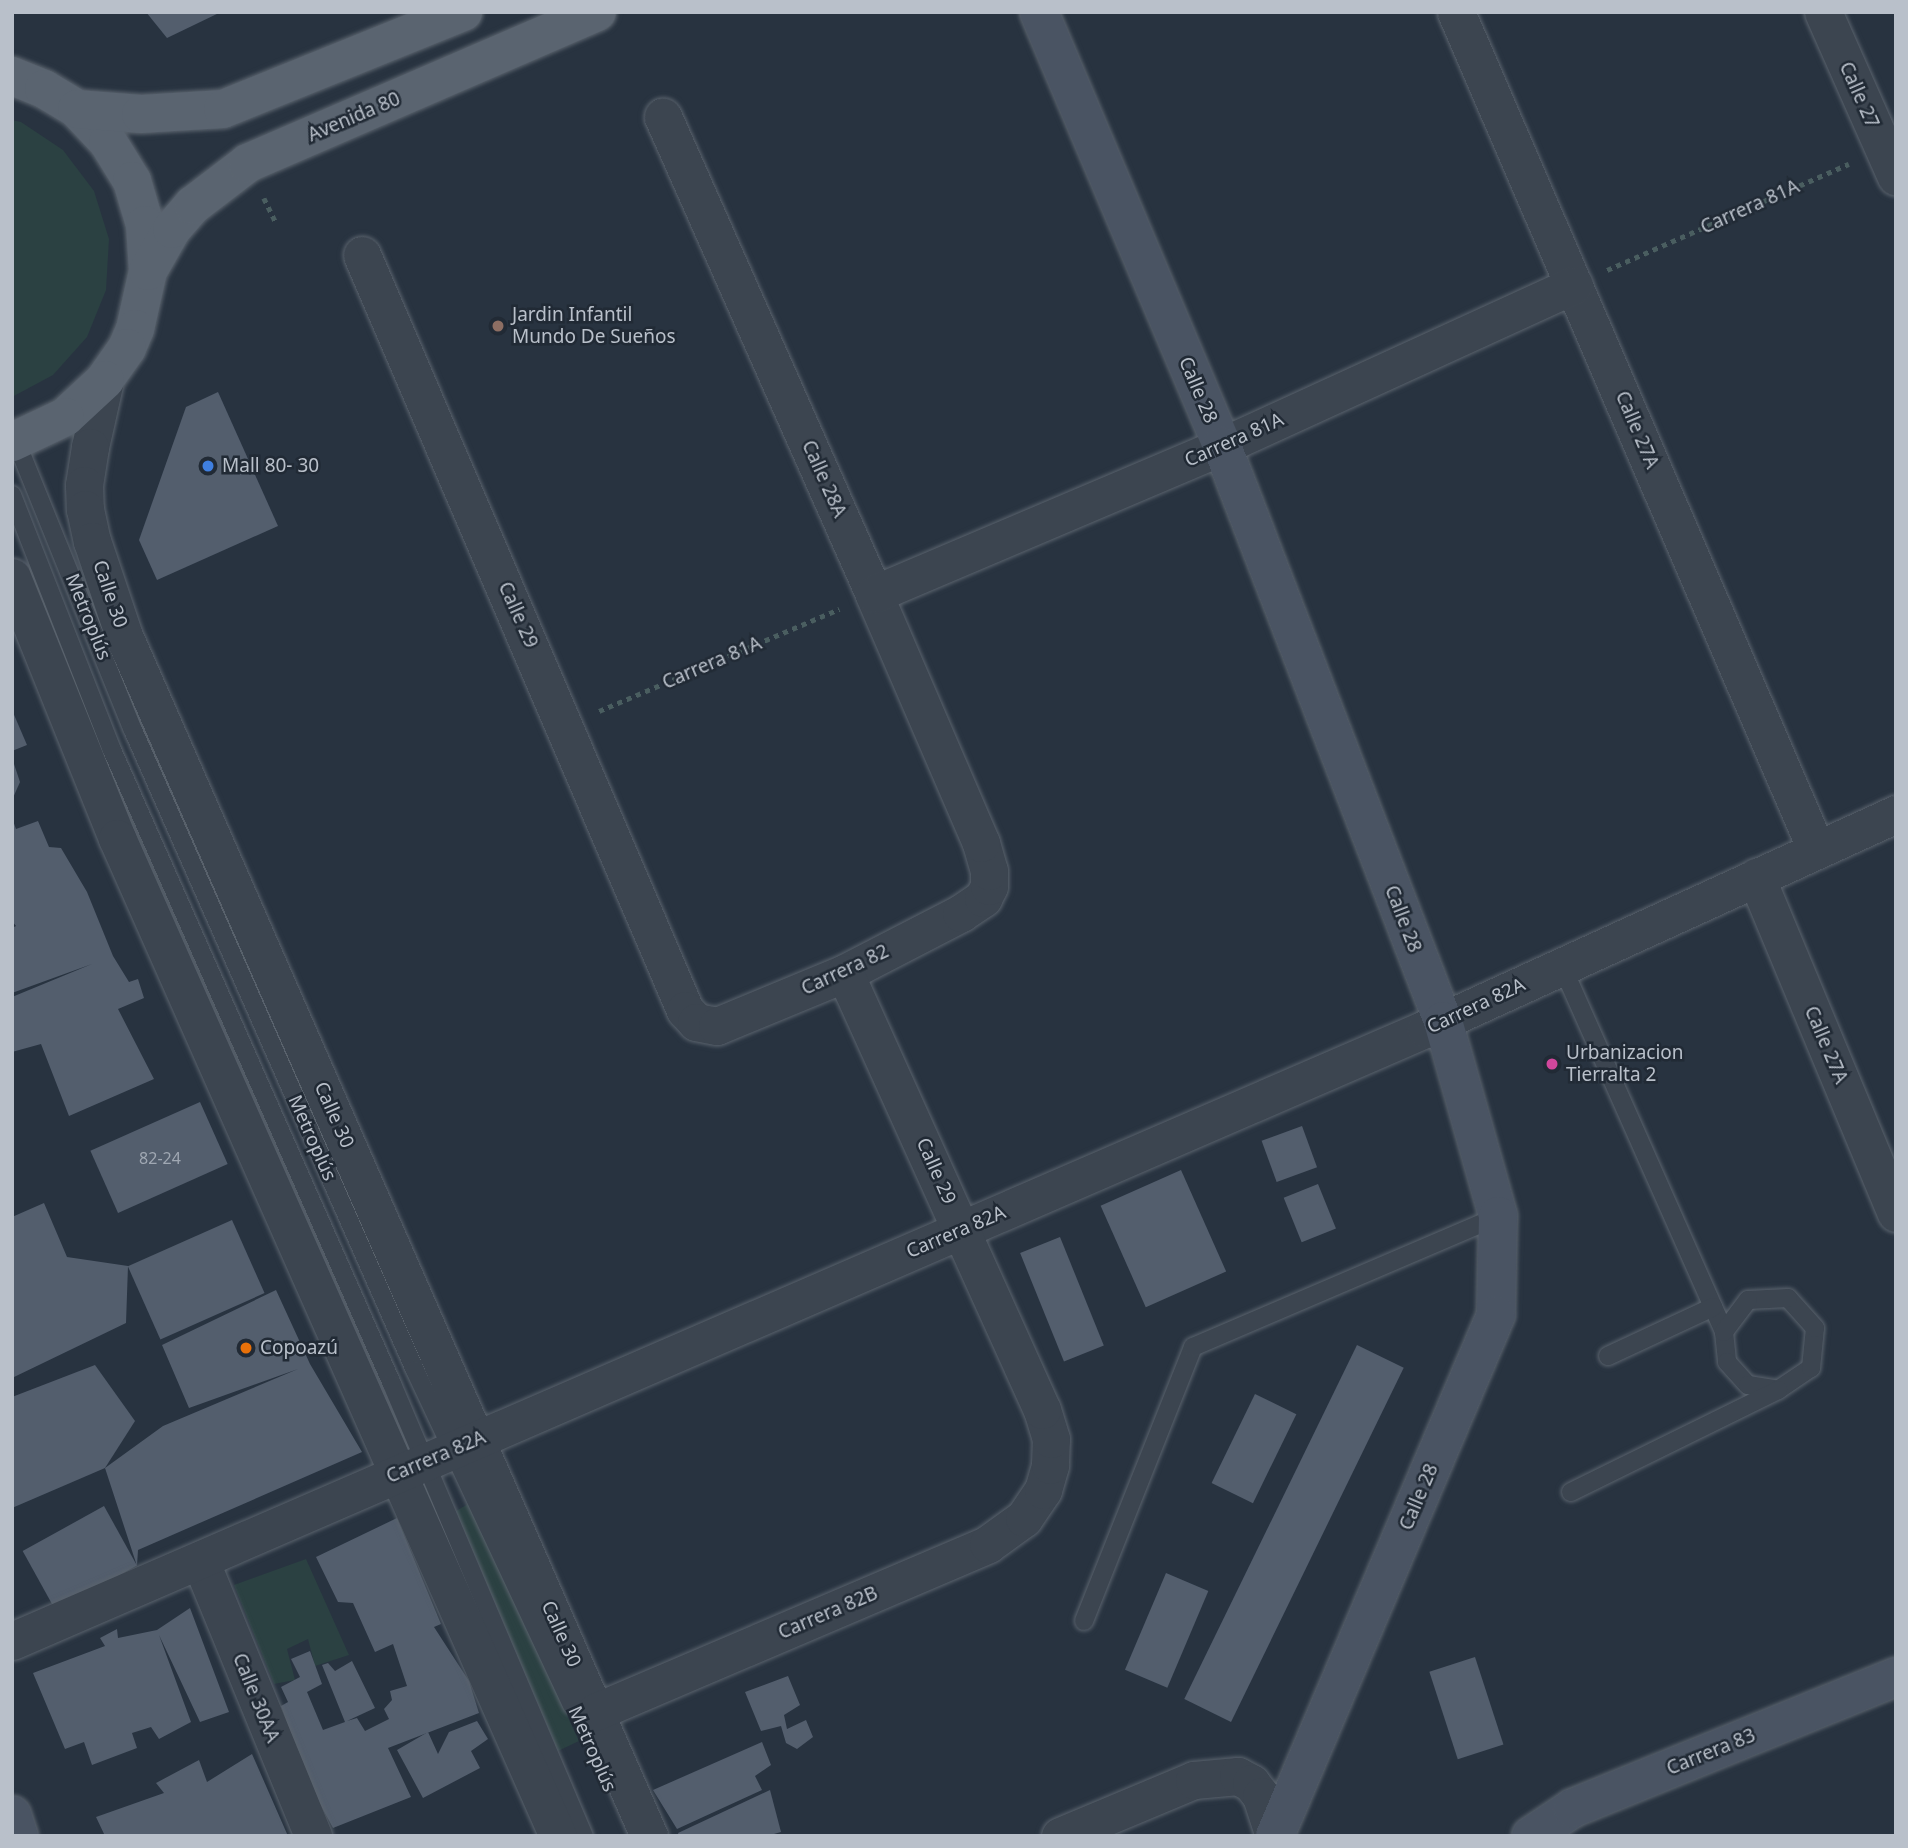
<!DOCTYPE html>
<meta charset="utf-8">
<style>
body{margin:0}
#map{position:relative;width:1908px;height:1848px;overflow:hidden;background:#283340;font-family:"Noto Sans",sans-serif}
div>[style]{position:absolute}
.green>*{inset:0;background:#2b4142}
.building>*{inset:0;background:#535e6d;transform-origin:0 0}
.path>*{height:4.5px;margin-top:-2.25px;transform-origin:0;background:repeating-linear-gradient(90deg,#4a5e60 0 5px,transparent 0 10px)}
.roads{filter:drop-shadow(0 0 2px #5a636d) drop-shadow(0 0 2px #5a636d)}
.lane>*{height:18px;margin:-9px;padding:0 9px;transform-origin:9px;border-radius:9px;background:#3c4550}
.street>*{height:37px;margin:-18.5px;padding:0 18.5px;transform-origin:18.5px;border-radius:18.5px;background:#3c4550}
.secondary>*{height:38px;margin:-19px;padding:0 19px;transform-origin:19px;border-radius:19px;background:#4a5463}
.primary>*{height:38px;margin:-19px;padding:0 19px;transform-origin:19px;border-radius:19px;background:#5a6470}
.dots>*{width:19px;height:19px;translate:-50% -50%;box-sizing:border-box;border:4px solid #212a35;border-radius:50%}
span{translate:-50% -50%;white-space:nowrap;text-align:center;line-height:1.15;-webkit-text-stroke:5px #212a35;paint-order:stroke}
.number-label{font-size:16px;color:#a0a8b3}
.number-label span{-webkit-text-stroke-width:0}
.street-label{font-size:19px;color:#b9c0ca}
.poi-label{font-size:19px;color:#b9c0ca}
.left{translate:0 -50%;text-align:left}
.frame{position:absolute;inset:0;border:14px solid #b9c0ca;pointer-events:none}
</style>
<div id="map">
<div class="green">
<div style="clip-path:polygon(12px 120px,21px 122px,63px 150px,94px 191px,109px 239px,106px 290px,87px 337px,53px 375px,12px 397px)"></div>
<div style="clip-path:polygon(468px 1504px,579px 1741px,558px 1751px,456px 1511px)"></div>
<div style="clip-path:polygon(306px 1559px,349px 1655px,315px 1666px,308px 1639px,287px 1649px,295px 1680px,274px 1684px,234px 1585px)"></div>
</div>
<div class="building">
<div style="clip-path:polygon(146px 12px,221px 12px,167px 38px)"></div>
<div style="clip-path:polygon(218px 392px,278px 526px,157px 580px,139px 540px,186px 407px)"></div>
<div style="clip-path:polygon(12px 710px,27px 745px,12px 751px)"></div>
<div style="clip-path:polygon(12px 758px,20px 782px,12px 800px)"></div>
<div style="clip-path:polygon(12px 818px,16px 829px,38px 821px,49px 847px,61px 848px,87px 892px,113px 956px,129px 982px,138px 979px,144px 998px,118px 1009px,154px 1079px,69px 1116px,41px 1044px,12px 1052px,12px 997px,92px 964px,12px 993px,12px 928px,16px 926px,12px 921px)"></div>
<div style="left:200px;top:1102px;width:68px;height:120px;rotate:66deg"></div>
<div style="left:1302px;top:1126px;width:44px;height:43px;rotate:70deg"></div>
<div style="left:1181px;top:1170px;width:111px;height:88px;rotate:66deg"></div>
<div style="left:1318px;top:1184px;width:48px;height:37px;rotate:68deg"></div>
<div style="clip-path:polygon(44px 1203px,67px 1257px,128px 1266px,126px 1323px,12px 1378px,12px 1217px)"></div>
<div style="left:232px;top:1220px;width:80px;height:114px;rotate:66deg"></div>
<div style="left:1060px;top:1237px;width:117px;height:43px;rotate:68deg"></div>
<div style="clip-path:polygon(276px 1290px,310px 1364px,362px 1452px,138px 1550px,137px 1566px,105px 1468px,163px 1426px,298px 1369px,189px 1408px,162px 1345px)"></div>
<div style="left:1357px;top:1345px;width:52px;height:394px;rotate:26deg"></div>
<div style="clip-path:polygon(95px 1365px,135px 1421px,105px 1468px,12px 1508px,12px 1397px)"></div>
<div style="left:1255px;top:1394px;width:46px;height:99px;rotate:26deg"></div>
<div style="left:104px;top:1506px;width:68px;height:93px;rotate:61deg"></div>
<div style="clip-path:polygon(397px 1518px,441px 1624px,434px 1627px,469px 1681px,479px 1713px,388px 1748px,411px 1797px,333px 1828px,307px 1780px,281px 1706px,288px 1702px,281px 1687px,300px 1677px,291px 1659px,310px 1651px,322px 1684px,307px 1692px,323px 1730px,345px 1722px,322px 1665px,328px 1663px,335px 1671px,352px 1661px,375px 1708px,347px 1721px,357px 1718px,365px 1731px,389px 1719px,384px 1709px,392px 1700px,390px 1691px,407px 1686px,393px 1644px,375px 1652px,353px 1603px,338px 1602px,316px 1557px)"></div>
<div style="left:1166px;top:1573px;width:46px;height:105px;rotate:23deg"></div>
<div style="clip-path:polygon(190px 1608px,229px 1712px,200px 1722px,159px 1635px,191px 1722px,159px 1739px,151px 1727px,132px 1733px,137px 1748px,92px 1765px,84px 1742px,65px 1749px,33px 1673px,105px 1646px,100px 1638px,117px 1629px,118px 1638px,157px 1630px)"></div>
<div style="left:1475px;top:1657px;width:92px;height:48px;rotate:72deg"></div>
<div style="clip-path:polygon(788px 1676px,800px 1705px,784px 1715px,787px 1729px,806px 1720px,813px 1737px,797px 1749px,786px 1743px,781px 1726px,761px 1731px,745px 1692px)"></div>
<div style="clip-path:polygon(477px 1721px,488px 1739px,471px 1751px,480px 1768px,423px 1798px,397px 1750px,428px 1732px,438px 1754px,449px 1732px)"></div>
<div style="clip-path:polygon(762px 1742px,771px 1765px,755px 1776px,762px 1790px,677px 1829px,653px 1790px)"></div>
<div style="clip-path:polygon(252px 1754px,288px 1836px,105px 1836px,96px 1817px,164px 1793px,156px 1783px,199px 1760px,207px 1782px)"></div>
<div style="clip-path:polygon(770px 1790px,781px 1832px,767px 1836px,679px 1836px,678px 1833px)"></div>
</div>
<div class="path">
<div style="left:264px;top:198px;width:28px;rotate:64deg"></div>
<div style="left:1607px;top:270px;width:264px;rotate:-23.7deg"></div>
<div style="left:599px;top:711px;width:261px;rotate:-23deg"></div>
</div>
<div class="roads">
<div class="lane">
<div style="left:14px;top:436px;width:317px;rotate:68deg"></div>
<div style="left:133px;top:730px;width:699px;rotate:66.22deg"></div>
<div style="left:415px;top:1370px;width:370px;rotate:64.9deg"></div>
<div style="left:12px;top:495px;width:274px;rotate:68.6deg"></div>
<div style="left:112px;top:750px;width:693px;rotate:66.17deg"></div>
<div style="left:392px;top:1384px;width:491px;rotate:67deg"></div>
<div style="left:1562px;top:966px;width:400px;rotate:66.1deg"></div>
<div style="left:1724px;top:1332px;width:30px;rotate:84deg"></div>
<div style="left:1727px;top:1362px;width:31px;rotate:48deg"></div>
<div style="left:1748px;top:1385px;width:30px;rotate:9deg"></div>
<div style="left:1778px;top:1390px;width:40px;rotate:-34deg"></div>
<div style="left:1811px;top:1368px;width:40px;rotate:-84.3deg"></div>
<div style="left:1815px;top:1328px;width:40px;rotate:-132deg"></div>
<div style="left:1788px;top:1298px;width:40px;rotate:177.1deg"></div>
<div style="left:1748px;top:1300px;width:40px;rotate:127deg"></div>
<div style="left:1608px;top:1356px;width:116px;rotate:-25deg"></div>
<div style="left:1571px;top:1492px;width:231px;rotate:-26.2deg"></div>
<div style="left:1084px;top:1621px;width:295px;rotate:-68.3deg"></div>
<div style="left:1193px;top:1347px;width:332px;rotate:-23.2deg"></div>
</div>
<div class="street">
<div style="left:1456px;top:12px;width:911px;rotate:66.73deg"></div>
<div style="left:1823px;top:12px;width:180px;rotate:66.1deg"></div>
<div style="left:362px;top:255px;width:821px;rotate:66.84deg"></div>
<div style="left:685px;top:1010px;width:16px;rotate:47deg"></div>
<div style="left:696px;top:1022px;width:21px;rotate:11deg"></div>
<div style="left:717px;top:1026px;width:139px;rotate:-22.5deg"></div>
<div style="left:845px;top:973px;width:131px;rotate:-27.3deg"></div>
<div style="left:961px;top:913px;width:27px;rotate:-34deg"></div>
<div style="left:983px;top:898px;width:13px;rotate:-63deg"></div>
<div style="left:989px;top:886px;width:15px;rotate:-90deg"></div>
<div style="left:989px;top:871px;width:29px;rotate:-106deg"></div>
<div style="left:981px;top:843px;width:271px;rotate:-113.3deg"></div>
<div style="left:874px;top:594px;width:522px;rotate:-113.86deg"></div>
<div style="left:105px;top:380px;width:69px;rotate:102.6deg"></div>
<div style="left:90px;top:447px;width:38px;rotate:99deg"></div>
<div style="left:84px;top:485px;width:24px;rotate:88deg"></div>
<div style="left:85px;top:509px;width:33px;rotate:78deg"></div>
<div style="left:92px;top:541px;width:100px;rotate:71.4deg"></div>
<div style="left:124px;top:636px;width:1310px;rotate:66.37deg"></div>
<div style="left:12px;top:577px;width:281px;rotate:68.1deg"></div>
<div style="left:117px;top:838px;width:1091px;rotate:66.16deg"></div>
<div style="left:874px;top:594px;width:378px;rotate:-23deg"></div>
<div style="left:1222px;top:446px;width:387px;rotate:-24.6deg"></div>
<div style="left:1756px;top:877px;width:364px;rotate:67.4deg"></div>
<div style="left:200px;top:1560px;width:298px;rotate:67.7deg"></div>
<div style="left:12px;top:1641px;width:1540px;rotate:-23.42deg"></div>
<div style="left:1425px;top:1029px;width:518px;rotate:-24.54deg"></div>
<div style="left:595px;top:1712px;width:427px;rotate:-23.1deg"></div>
<div style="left:988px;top:1544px;width:44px;rotate:-35.8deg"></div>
<div style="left:1024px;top:1518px;width:34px;rotate:-56deg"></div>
<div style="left:1043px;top:1490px;width:26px;rotate:-74deg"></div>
<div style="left:1050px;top:1465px;width:26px;rotate:-88deg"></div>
<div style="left:1051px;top:1439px;width:30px;rotate:-107deg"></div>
<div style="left:1042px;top:1410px;width:479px;rotate:-114.3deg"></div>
<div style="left:1060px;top:1836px;width:145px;rotate:-22.7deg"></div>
<div style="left:1194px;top:1780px;width:44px;rotate:-5.2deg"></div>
<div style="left:1238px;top:1776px;width:15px;rotate:28deg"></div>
<div style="left:1251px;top:1783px;width:16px;rotate:52deg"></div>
<div style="left:1261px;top:1796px;width:42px;rotate:72deg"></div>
</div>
<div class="secondary">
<div style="left:1039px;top:12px;width:471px;rotate:67.1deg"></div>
<div style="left:1222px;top:446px;width:616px;rotate:68.98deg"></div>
<div style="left:1443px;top:1021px;width:203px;rotate:74.2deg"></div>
<div style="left:1498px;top:1216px;width:99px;rotate:91.2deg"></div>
<div style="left:1496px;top:1315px;width:566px;rotate:112.99deg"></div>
<div style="left:12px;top:1815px;width:22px;rotate:72deg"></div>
<div style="left:1531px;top:1836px;width:50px;rotate:-33.7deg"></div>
<div style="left:1573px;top:1808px;width:349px;rotate:-22.1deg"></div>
</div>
<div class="primary">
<div style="left:12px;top:76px;width:35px;rotate:22deg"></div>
<div style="left:44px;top:89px;width:39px;rotate:31deg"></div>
<div style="left:77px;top:109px;width:45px;rotate:46.8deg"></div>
<div style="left:108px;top:142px;width:46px;rotate:58.4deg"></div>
<div style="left:132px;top:181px;width:46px;rotate:73.5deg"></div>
<div style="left:145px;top:225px;width:46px;rotate:86.3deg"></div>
<div style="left:148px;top:271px;width:59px;rotate:102.6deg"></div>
<div style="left:135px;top:329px;width:21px;rotate:113deg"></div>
<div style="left:127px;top:348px;width:39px;rotate:125deg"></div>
<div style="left:105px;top:380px;width:54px;rotate:137.2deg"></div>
<div style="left:65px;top:417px;width:59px;rotate:154.7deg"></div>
<div style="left:77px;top:109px;width:64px;rotate:4.5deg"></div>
<div style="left:141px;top:114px;width:82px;rotate:-3.5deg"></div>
<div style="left:223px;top:109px;width:259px;rotate:-22deg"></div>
<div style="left:148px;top:271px;width:48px;rotate:-60.3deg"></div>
<div style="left:172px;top:229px;width:32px;rotate:-49deg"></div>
<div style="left:193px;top:205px;width:69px;rotate:-37.4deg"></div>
<div style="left:248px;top:163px;width:380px;rotate:-23.4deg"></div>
</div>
</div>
<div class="dots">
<div style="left:498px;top:326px;background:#8d6e63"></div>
<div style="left:208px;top:466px;background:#3f7fe0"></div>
<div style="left:1552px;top:1064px;background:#d1479c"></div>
<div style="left:246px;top:1348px;background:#e8710a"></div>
</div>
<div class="number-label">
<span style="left:160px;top:1158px">82-24</span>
</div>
<div class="street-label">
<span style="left:1859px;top:95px;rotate:66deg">Calle 27</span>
<span style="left:354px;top:117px;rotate:-23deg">Avenida 80</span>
<span style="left:1750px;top:207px;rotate:-24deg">Carrera 81A</span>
<span style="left:1198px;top:390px;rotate:67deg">Calle 28</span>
<span style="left:1637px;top:430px;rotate:67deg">Calle 27A</span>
<span style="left:1234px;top:440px;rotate:-24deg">Carrera 81A</span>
<span style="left:824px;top:479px;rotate:66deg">Calle 28A</span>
<span style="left:110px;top:594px;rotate:71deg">Calle 30</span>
<span style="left:518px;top:615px;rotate:66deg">Calle 29</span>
<span style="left:88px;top:617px;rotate:68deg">Metroplús</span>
<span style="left:712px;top:663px;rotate:-23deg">Carrera 81A</span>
<span style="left:1403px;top:919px;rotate:69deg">Calle 28</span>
<span style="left:845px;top:970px;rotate:-25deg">Carrera 82</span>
<span style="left:1476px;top:1006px;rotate:-25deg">Carrera 82A</span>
<span style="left:1826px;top:1045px;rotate:67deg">Calle 27A</span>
<span style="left:334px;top:1115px;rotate:66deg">Calle 30</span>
<span style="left:312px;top:1138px;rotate:66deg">Metroplús</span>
<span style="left:936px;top:1171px;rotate:66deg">Calle 29</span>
<span style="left:956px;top:1232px;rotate:-23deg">Carrera 82A</span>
<span style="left:436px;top:1457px;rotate:-23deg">Carrera 82A</span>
<span style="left:1419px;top:1497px;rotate:-67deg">Calle 28</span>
<span style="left:828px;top:1613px;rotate:-23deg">Carrera 82B</span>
<span style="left:561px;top:1634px;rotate:66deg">Calle 30</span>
<span style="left:256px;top:1698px;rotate:68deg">Calle 30AA</span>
<span style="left:592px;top:1749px;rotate:66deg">Metroplús</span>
<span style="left:1711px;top:1752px;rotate:-22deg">Carrera 83</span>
</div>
<div class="poi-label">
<span class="left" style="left:512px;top:326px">Jardin Infantil<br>Mundo De Sueños</span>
<span class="left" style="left:222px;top:466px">Mall 80- 30</span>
<span class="left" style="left:1566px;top:1064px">Urbanizacion<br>Tierralta 2</span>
<span class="left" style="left:260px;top:1348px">Copoazú</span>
</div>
<div class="frame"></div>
</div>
